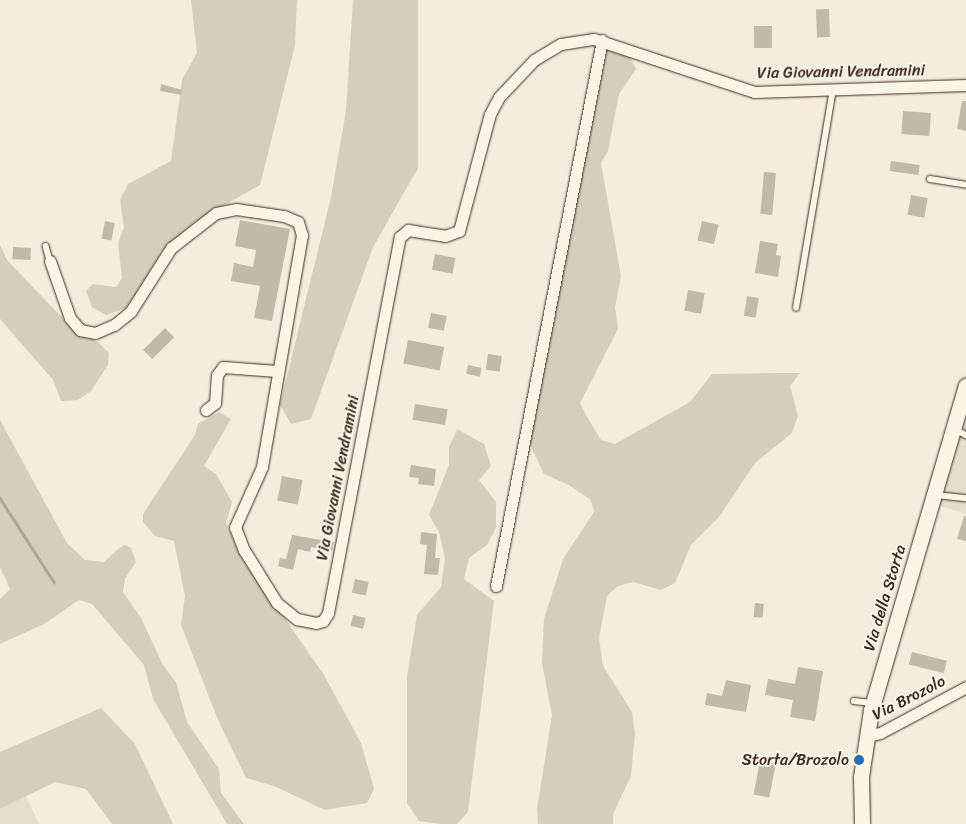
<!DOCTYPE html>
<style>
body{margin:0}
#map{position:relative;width:966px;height:824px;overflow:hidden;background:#f4eddd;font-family:Sriracha,sans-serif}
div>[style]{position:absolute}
.built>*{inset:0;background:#e5ddce}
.green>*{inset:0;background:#d6cdbd}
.stream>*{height:2.5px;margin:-1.25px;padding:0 1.25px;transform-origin:1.25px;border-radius:1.25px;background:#b0a596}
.building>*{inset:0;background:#c3b9aa;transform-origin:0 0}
.roads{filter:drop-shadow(0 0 1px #3b2a1e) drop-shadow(0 0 1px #3b2a1e)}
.service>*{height:5.5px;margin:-2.75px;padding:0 2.75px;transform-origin:2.75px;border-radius:2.75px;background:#fcf5e5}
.minor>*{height:11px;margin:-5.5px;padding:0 5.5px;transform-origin:5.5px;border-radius:5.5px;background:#fcf5e5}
.secondary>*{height:15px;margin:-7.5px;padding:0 7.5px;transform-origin:7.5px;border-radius:7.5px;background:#fcf5e5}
.dots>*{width:14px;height:14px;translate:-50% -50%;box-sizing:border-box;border:2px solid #fcf5e5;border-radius:50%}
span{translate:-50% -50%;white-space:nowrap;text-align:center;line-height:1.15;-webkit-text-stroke:4px #fcf5e5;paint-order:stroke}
.street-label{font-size:16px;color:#3b2a1e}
.poi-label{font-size:16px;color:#3b2a1e}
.right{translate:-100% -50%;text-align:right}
</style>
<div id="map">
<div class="built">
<div style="clip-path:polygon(966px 411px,966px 514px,938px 505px)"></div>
<div style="clip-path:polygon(26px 796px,39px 824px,0 824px,0 809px)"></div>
</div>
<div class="green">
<div style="clip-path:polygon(191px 0,297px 0,295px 45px,260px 185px,195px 222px,162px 251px,127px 308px,106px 315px,92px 307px,86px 291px,93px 284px,116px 287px,122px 278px,118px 243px,124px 227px,120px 200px,128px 184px,171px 161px,182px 80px,197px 53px)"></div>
<div style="clip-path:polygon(353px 0,418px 0,418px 168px,373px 247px,311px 419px,291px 424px,280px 405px,331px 197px,346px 111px)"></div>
<div style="clip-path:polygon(610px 47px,629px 56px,636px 69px,619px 94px,608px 151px,601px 163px,621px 276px,615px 307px,618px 329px,580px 403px,586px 415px,601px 440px,615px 444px,690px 402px,712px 374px,782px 373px,800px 373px,790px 386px,798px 416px,792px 433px,755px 463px,719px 517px,691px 545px,675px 583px,661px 590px,633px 582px,618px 586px,607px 596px,599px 638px,603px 666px,632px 712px,635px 733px,631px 776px,613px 814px,613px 824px,538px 824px,537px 809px,552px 715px,542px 663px,544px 619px,563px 559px,594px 512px,591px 500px,569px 485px,544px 474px,529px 442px,606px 53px)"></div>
<div style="clip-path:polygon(0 245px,7px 260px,72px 328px,98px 342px,109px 353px,108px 365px,91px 391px,78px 400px,61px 401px,53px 380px,0 319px)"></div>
<div style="clip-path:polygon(219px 412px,231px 419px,204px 466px,216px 474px,232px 502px,226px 523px,238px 551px,324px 675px,361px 743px,374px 789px,367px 803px,325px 810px,274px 786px,246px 778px,218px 720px,181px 625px,185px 596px,174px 541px,155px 536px,143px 522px,143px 514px,195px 435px,198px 424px)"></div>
<div style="clip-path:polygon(0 420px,67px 543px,85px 560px,104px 562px,119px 548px,125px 545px,131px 548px,136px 562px,125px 579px,123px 592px,141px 618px,163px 665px,176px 682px,187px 722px,219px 769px,221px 793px,244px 824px,227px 824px,153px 699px,144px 665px,92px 604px,79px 600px,44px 624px,0 644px,0 599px,10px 589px,0 567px)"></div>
<div style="clip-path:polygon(457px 429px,484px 444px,491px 466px,479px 480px,496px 502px,496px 528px,487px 545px,469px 558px,464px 579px,494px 601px,468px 812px,457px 824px,441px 824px,419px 821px,407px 803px,407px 676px,417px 615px,441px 587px,445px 558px,439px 532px,429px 515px,449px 465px,449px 447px)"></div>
<div style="clip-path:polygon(101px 708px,135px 744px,173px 824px,112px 824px,86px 789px,55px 782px,0 809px,0 752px)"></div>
</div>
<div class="stream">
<div style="left:0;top:498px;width:100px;rotate:57.3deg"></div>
</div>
<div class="building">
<div style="left:829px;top:9px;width:28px;height:13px;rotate:88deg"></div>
<div style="left:754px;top:26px;width:18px;height:22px"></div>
<div style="clip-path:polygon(161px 84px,182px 90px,181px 95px,160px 91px)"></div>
<div style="clip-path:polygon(962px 101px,966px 101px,966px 131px,957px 129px)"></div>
<div style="left:903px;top:111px;width:28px;height:23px;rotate:4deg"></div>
<div style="left:891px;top:161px;width:29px;height:10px;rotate:8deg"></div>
<div style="left:764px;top:172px;width:12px;height:42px;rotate:5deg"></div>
<div style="left:911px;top:195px;width:17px;height:20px;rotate:10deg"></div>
<div style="clip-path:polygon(240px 220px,290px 229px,272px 321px,254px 318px,260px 286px,231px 281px,234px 263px,253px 267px,256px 250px,235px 246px)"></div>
<div style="left:105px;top:221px;width:10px;height:18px;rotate:11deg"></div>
<div style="left:702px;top:221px;width:17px;height:20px;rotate:13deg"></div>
<div style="clip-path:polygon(760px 241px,778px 244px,776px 255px,781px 256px,778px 277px,755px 273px)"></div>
<div style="left:13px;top:247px;width:18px;height:12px;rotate:3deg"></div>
<div style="left:435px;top:254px;width:21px;height:16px;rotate:11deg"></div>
<div style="left:688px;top:290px;width:17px;height:21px;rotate:10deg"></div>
<div style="left:747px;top:296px;width:12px;height:20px;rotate:9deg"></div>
<div style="left:431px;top:313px;width:16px;height:15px;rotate:11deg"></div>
<div style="left:165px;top:328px;width:13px;height:31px;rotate:45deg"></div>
<div style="left:408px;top:340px;width:37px;height:24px;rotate:11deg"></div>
<div style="left:488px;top:354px;width:14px;height:16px;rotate:8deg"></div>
<div style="left:468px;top:365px;width:14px;height:9px;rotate:12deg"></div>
<div style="left:415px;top:404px;width:33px;height:16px;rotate:9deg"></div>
<div style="clip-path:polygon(411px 465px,436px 469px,434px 486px,418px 484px,419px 478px,409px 477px)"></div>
<div style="left:282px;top:476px;width:21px;height:25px;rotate:11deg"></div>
<div style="clip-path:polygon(964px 516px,966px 516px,966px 541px,957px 539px)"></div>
<div style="clip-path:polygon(421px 532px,437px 534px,435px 558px,440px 558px,438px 575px,424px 574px,427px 545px,420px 544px)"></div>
<div style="clip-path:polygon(292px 535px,334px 542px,332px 551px,311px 547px,310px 552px,298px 549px,293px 570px,278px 566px,280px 558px,286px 559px)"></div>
<div style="left:355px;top:579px;width:14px;height:14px;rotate:12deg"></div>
<div style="left:755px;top:603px;width:9px;height:14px;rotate:6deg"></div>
<div style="left:353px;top:615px;width:13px;height:11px;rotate:13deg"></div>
<div style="left:912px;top:652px;width:36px;height:13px;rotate:14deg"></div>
<div style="clip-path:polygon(798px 667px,823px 671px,815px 721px,790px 717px,793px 700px,765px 695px,768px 679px,795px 684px)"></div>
<div style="clip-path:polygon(726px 680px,751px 685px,746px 712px,705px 705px,707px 693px,722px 696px)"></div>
<div style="left:760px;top:761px;width:16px;height:34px;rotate:11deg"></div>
</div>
<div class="roads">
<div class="service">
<div style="left:930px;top:179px;width:36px;rotate:9deg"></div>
<div style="left:46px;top:246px;width:16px;rotate:75deg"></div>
<div style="left:796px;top:308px;width:222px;rotate:-80.4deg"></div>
<div style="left:955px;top:429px;width:13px;rotate:29deg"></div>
<div style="left:936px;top:495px;width:30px;rotate:6deg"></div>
<div style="left:854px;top:701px;width:18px;rotate:6deg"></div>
</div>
<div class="minor">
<div style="left:50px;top:261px;width:60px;rotate:70.7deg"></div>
<div style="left:70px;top:318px;width:16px;rotate:50deg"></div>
<div style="left:80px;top:330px;width:15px;rotate:11deg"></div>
<div style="left:95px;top:333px;width:21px;rotate:-23deg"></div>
<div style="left:114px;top:325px;width:22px;rotate:-39deg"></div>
<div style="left:131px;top:311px;width:75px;rotate:-57.6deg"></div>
<div style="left:171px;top:248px;width:57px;rotate:-37.9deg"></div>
<div style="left:216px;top:213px;width:20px;rotate:-11deg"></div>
<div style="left:236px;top:209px;width:49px;rotate:8.3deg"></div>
<div style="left:284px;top:216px;width:15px;rotate:23deg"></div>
<div style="left:298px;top:222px;width:14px;rotate:73deg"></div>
<div style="left:302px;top:235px;width:235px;rotate:99.8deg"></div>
<div style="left:262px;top:467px;width:66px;rotate:114.2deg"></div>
<div style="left:235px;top:527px;width:25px;rotate:69deg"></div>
<div style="left:244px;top:550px;width:62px;rotate:58.1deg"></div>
<div style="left:277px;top:603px;width:26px;rotate:39deg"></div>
<div style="left:297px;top:619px;width:19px;rotate:12deg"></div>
<div style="left:316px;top:623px;width:7px;rotate:-16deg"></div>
<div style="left:323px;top:621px;width:9px;rotate:-58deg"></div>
<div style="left:328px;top:613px;width:383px;rotate:-79.2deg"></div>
<div style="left:400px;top:237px;width:11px;rotate:-41deg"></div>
<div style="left:408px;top:230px;width:37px;rotate:9deg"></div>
<div style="left:445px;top:236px;width:15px;rotate:-20deg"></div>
<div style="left:459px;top:231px;width:121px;rotate:-75.2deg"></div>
<div style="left:490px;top:114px;width:19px;rotate:-62deg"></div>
<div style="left:499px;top:97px;width:51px;rotate:-46.6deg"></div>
<div style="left:534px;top:60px;width:31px;rotate:-31deg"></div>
<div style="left:561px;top:44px;width:33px;rotate:-9deg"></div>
<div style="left:594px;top:39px;width:169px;rotate:18.3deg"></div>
<div style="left:754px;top:92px;width:212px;rotate:-1.9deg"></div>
<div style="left:206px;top:410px;width:11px;rotate:-38deg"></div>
<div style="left:215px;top:403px;width:28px;rotate:-86deg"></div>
<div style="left:217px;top:375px;width:10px;rotate:-53deg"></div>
<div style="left:223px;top:367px;width:54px;rotate:4.2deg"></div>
<div style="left:496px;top:586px;width:556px;rotate:-79.01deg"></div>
<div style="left:866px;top:736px;width:14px;rotate:-12deg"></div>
<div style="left:880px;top:733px;width:98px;rotate:-28.1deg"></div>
</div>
<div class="secondary">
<div style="left:862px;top:824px;width:47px;rotate:-91.2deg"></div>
<div style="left:861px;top:777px;width:68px;rotate:-81.5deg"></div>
<div style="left:871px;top:710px;width:338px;rotate:-73.7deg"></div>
</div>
</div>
<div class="dots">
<div style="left:859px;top:760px;background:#1f6fb2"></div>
</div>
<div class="street-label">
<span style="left:841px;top:72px;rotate:-1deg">Via Giovanni Vendramini</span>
<span style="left:338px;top:478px;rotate:-79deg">Via Giovanni Vendramini</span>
<span style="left:885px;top:598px;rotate:-73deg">Via della Storta</span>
<span style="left:909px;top:698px;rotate:-27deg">Via Brozolo</span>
</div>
<div class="poi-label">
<span class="right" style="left:849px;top:760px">Storta/Brozolo</span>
</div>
</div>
